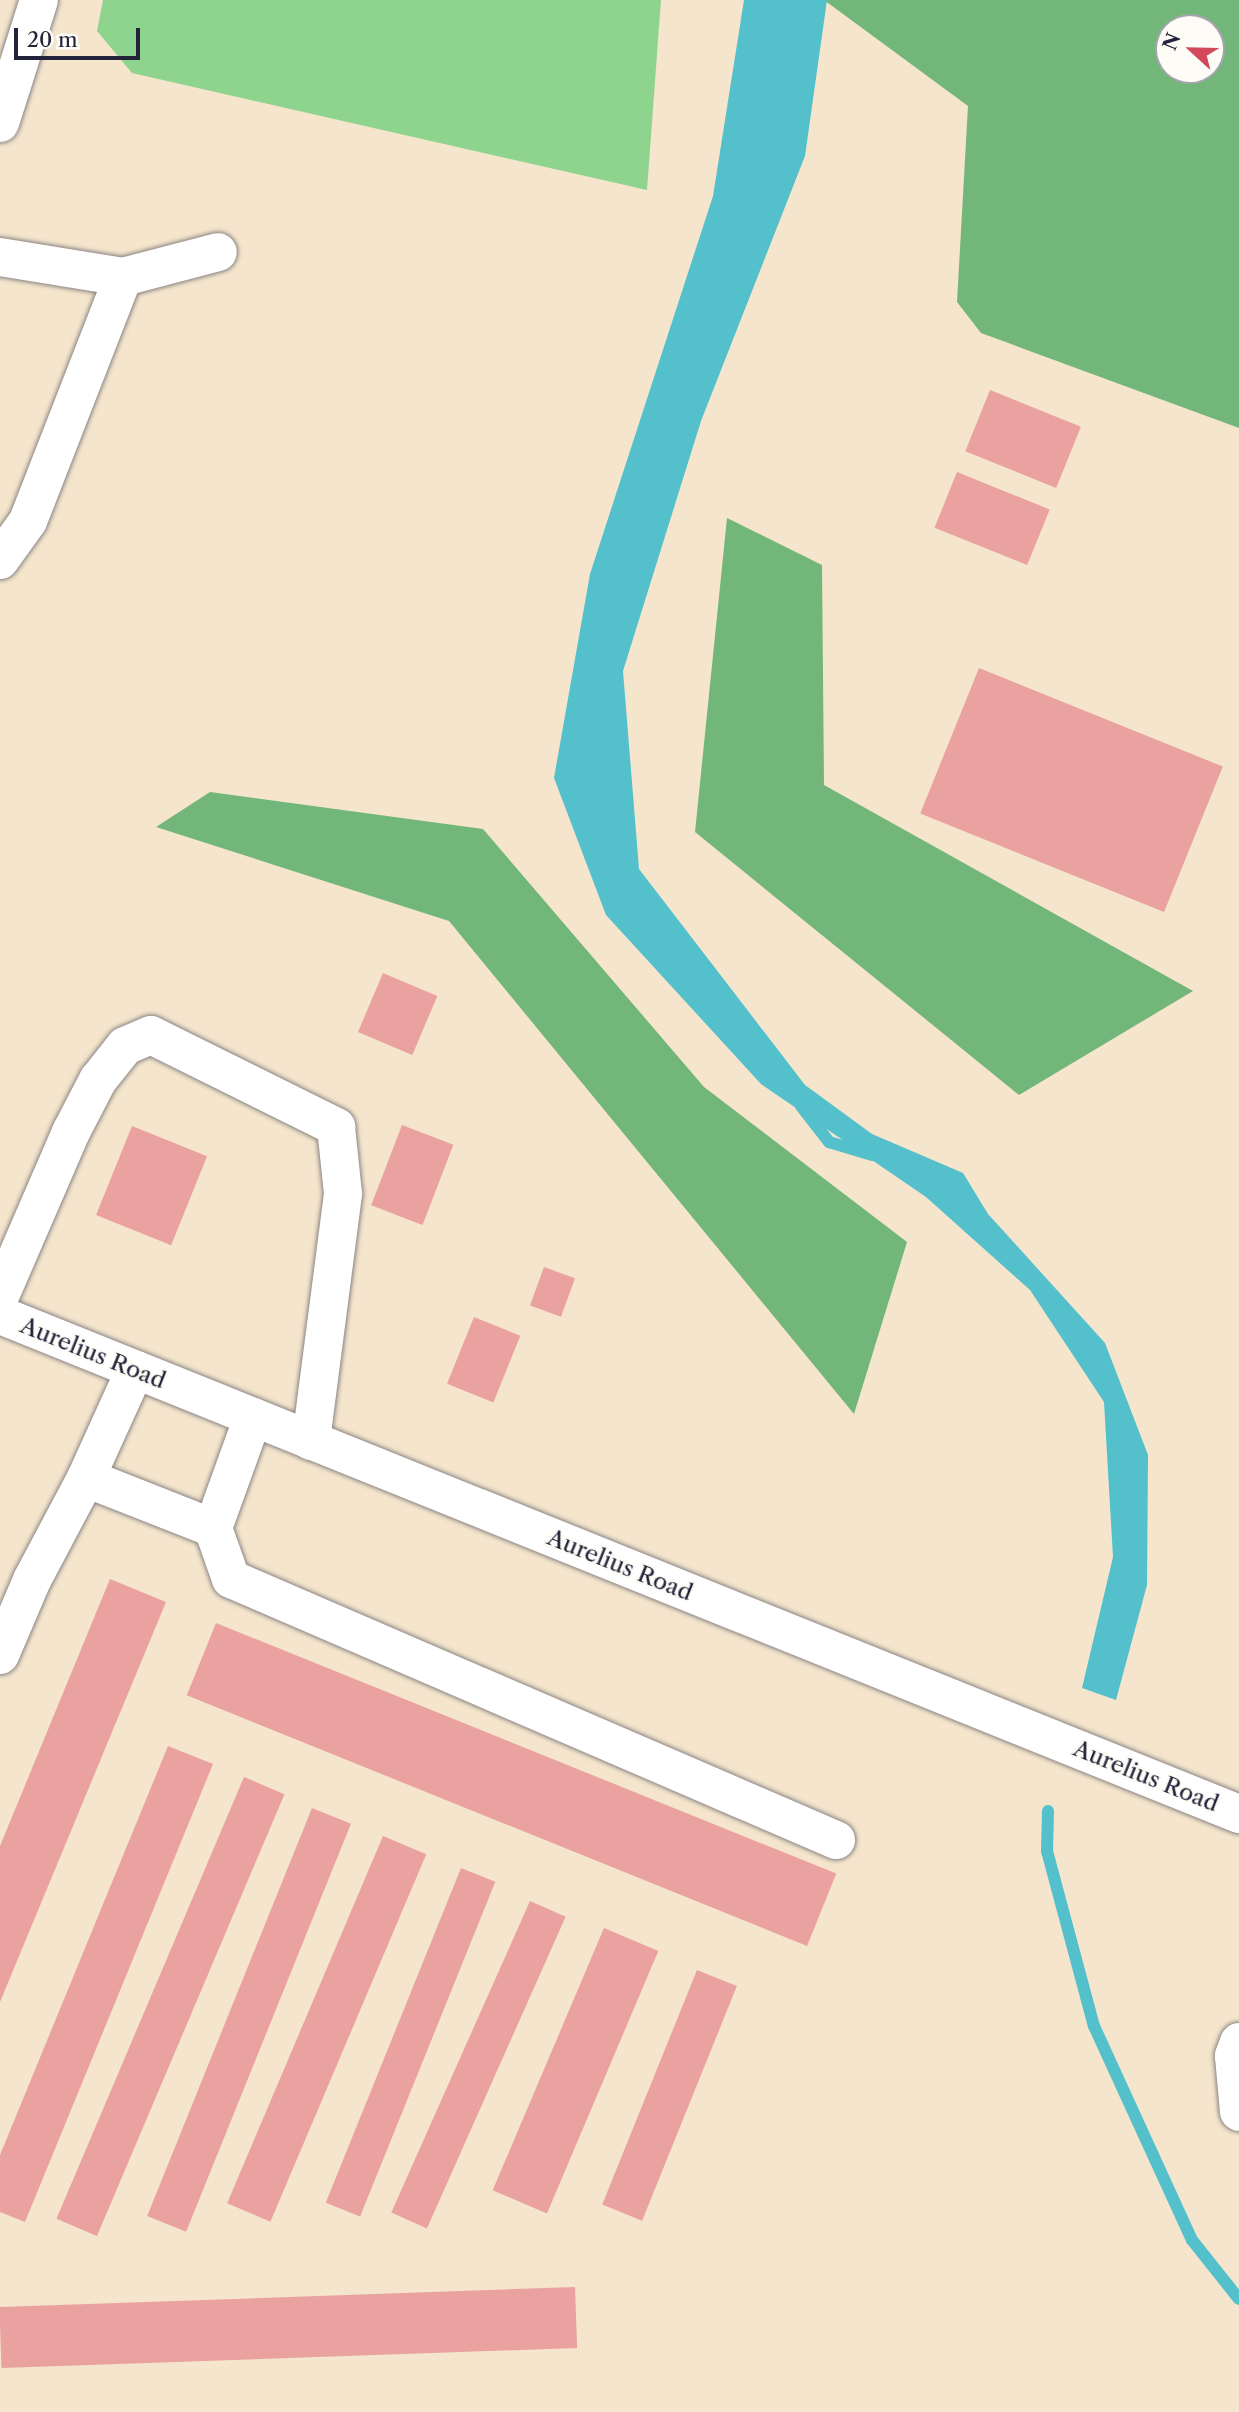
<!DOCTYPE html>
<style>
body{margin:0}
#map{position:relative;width:1239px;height:2412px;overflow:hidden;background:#f4e5cc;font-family:"Libre Caslon Text",serif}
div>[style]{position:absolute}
.green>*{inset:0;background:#8fd48e}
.forest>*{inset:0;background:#73b679}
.water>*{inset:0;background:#53c0cc}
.stream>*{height:12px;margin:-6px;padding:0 6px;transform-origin:6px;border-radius:6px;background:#53c0cc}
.building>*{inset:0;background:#eaa2a0;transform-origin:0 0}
.roads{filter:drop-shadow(0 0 2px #8b8484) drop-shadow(0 0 2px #8b8484)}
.minor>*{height:38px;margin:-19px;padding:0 19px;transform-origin:19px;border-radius:19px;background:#fff}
span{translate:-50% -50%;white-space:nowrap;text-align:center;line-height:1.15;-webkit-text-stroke:5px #fdfcf7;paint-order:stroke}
.street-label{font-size:23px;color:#22223b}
.north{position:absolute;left:1155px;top:14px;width:70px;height:70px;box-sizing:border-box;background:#fdfcf7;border:2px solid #a5a5ac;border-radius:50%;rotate:292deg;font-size:19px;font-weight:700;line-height:28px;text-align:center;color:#22223b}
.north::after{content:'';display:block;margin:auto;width:24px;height:32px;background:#d1495b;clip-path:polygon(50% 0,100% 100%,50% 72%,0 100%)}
.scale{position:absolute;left:14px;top:28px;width:126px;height:32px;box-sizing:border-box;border:4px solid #22223b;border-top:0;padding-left:9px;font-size:21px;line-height:24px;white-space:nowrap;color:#22223b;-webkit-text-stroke:5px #fdfcf7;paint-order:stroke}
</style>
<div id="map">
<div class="green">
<div style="clip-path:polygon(103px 0,661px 0,647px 190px,132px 73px,97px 31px)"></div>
</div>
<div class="forest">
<div style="clip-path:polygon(evenodd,824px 0,1239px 0,1239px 428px,981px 333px,957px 302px,968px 106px,824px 0,1169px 28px,1211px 28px,1211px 70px,1169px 70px,1169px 28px)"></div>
<div style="clip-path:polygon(727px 518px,822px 565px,824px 785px,1193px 991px,1019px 1095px,695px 832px)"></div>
<div style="clip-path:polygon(210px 792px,483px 829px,704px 1087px,907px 1242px,854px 1414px,449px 921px,156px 827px)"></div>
</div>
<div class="water">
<div style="clip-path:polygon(744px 0,827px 0,805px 156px,701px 421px,623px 671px,639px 869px,805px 1085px,872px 1134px,963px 1173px,988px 1214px,1105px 1343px,1148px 1455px,1147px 1585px,1116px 1700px,1082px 1688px,1113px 1557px,1104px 1402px,1030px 1290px,926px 1197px,761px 1084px,606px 915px,554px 778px,590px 574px,713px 196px)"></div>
</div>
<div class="stream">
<div style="left:801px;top:1106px;width:46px;rotate:52.1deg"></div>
<div style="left:829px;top:1142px;width:45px;rotate:16.8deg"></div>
<div style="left:1048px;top:1811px;width:40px;rotate:91.4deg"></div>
<div style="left:1047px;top:1851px;width:181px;rotate:75deg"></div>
<div style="left:1094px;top:2026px;width:235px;rotate:65.4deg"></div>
<div style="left:1192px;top:2240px;width:75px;rotate:51.5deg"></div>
</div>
<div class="building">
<div style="left:990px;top:390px;width:98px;height:66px;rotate:22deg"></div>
<div style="left:957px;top:472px;width:100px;height:60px;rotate:22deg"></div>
<div style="left:979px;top:668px;width:263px;height:157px;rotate:22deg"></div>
<div style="left:383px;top:973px;width:59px;height:64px;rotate:23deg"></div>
<div style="left:402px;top:1125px;width:55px;height:86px;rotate:21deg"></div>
<div style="left:132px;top:1126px;width:81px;height:96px;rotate:22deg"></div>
<div style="left:544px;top:1267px;width:33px;height:41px;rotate:20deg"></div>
<div style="left:474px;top:1317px;width:50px;height:72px;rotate:22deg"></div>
<div style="clip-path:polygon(110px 1579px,166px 1602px,0 2002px,0 1846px)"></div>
<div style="left:216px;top:1623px;width:669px;height:78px;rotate:22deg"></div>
<div style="clip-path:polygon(168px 1746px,213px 1764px,25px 2222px,0 2212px,0 2155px)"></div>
<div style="left:244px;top:1777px;width:44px;height:480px;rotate:23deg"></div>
<div style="left:312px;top:1808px;width:42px;height:440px;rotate:22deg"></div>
<div style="left:383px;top:1836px;width:47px;height:399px;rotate:23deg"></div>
<div style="left:461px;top:1868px;width:37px;height:361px;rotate:22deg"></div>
<div style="left:530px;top:1901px;width:39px;height:341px;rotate:24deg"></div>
<div style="left:604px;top:1928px;width:59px;height:285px;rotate:23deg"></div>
<div style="left:697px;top:1970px;width:43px;height:253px;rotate:22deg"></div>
<div style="left:575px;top:2287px;width:61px;height:576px;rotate:88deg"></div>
</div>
<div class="roads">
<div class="minor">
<div style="left:0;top:123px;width:129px;rotate:-72.4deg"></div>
<div style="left:0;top:257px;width:125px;rotate:9.2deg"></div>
<div style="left:123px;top:277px;width:98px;rotate:-14.7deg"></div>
<div style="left:0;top:560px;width:48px;rotate:-54.3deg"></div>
<div style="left:28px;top:521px;width:262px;rotate:-68.7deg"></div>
<div style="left:0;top:1296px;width:179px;rotate:-66.6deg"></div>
<div style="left:71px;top:1132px;width:59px;rotate:-62.6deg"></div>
<div style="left:98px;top:1080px;width:43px;rotate:-51.5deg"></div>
<div style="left:125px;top:1046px;width:28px;rotate:-23deg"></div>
<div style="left:151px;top:1035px;width:207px;rotate:26.4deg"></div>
<div style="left:336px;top:1127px;width:67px;rotate:84deg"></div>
<div style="left:343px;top:1194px;width:249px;rotate:97.4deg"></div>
<div style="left:0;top:1315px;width:1336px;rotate:21.94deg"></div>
<div style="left:86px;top:1478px;width:136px;rotate:21.5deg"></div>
<div style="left:213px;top:1528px;width:54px;rotate:70.6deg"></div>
<div style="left:231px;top:1579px;width:659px;rotate:23.34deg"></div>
<div style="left:213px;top:1528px;width:118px;rotate:-70.2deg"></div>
<div style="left:0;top:1655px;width:82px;rotate:-66.9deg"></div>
<div style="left:32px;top:1580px;width:115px;rotate:-62.1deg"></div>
<div style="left:86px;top:1478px;width:119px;rotate:-65.6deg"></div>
<div style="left:1239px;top:2042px;width:15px;rotate:110deg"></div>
<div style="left:1234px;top:2056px;width:56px;rotate:84.9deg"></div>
</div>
</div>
<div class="street-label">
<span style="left:93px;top:1353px;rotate:22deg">Aurelius Road</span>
<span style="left:620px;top:1565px;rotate:22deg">Aurelius Road</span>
<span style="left:1146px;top:1776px;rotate:22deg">Aurelius Road</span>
</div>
<div class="north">N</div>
<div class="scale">20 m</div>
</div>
